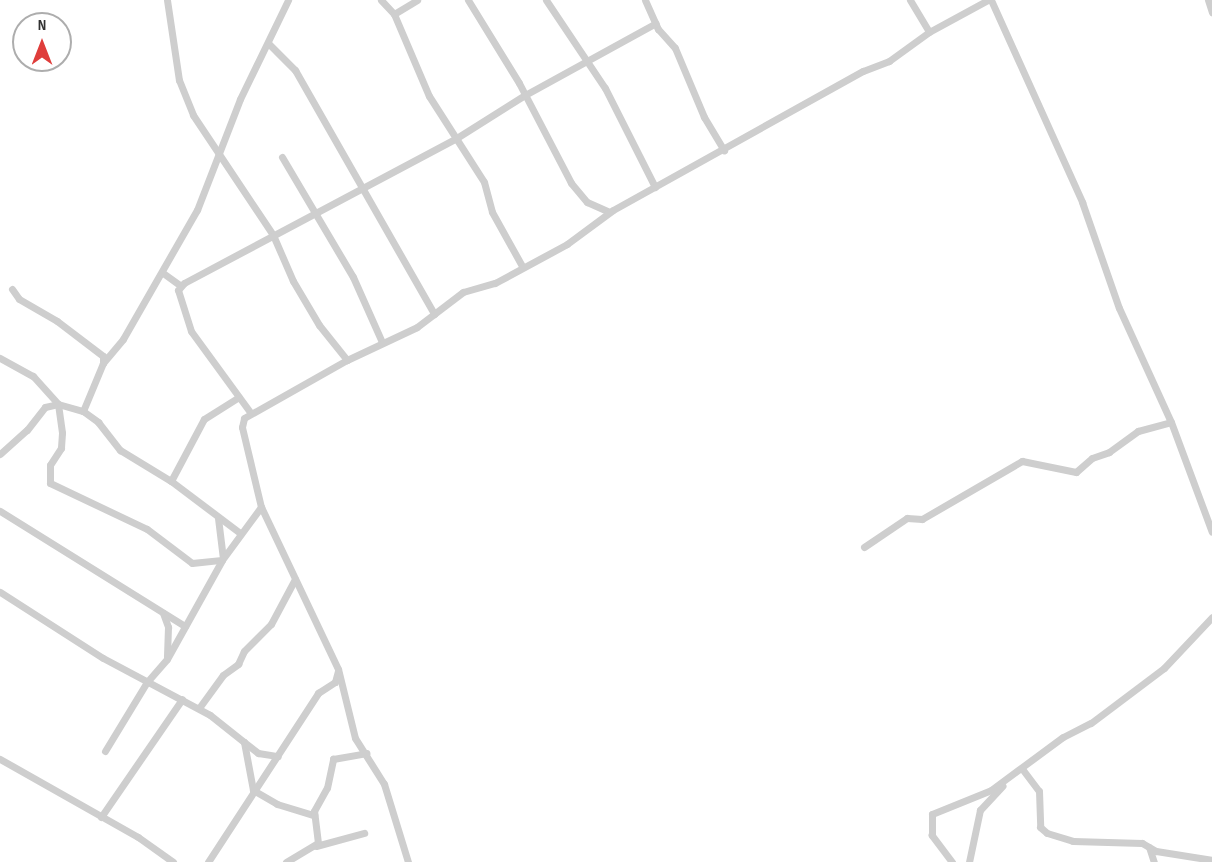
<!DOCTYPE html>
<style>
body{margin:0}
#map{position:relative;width:1212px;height:862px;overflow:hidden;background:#fff;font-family:"Sofia Sans Condensed",sans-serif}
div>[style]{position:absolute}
.minor>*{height:7px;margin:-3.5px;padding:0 3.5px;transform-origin:3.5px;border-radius:3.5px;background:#cecece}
span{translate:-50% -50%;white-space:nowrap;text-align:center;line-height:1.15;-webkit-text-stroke:6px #fff;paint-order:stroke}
.north{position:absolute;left:12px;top:12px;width:60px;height:60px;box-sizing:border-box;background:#fff;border:2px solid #adadad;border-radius:50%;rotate:0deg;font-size:16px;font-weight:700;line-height:24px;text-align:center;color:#313131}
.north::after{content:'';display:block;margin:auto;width:21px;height:27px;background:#df3d3b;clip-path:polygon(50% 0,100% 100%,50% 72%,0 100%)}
</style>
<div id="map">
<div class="minor">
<div style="left:167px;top:0;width:81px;rotate:81.5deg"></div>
<div style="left:179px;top:80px;width:38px;rotate:68deg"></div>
<div style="left:193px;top:115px;width:144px;rotate:56.3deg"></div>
<div style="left:273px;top:235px;width:50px;rotate:66.5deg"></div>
<div style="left:293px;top:281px;width:51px;rotate:59.4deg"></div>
<div style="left:319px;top:325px;width:45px;rotate:51.3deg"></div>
<div style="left:381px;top:0;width:19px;rotate:47deg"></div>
<div style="left:394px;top:14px;width:89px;rotate:66.9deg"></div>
<div style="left:429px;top:96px;width:102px;rotate:57.4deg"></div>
<div style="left:484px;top:182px;width:31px;rotate:75deg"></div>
<div style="left:492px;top:212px;width:62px;rotate:60.9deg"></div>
<div style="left:468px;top:0;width:97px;rotate:58.4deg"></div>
<div style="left:519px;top:83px;width:113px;rotate:62.5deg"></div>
<div style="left:571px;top:183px;width:25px;rotate:50deg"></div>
<div style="left:587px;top:202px;width:24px;rotate:24deg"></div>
<div style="left:546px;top:0;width:106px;rotate:56.2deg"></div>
<div style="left:605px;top:88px;width:111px;rotate:63.2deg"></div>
<div style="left:645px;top:0;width:32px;rotate:66deg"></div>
<div style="left:658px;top:29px;width:25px;rotate:48deg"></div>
<div style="left:675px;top:48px;width:75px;rotate:67.2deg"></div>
<div style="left:704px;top:117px;width:39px;rotate:59deg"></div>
<div style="left:910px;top:0;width:37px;rotate:59deg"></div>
<div style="left:991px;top:0;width:222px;rotate:65.7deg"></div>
<div style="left:1082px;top:202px;width:112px;rotate:70.8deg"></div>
<div style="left:1119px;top:308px;width:125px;rotate:65.5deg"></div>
<div style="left:1171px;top:422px;width:117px;rotate:69.6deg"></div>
<div style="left:1208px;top:0;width:13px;rotate:72deg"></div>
<div style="left:394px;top:14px;width:27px;rotate:-31deg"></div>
<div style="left:269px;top:44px;width:37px;rotate:45deg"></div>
<div style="left:295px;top:70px;width:281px;rotate:60.3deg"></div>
<div style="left:282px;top:157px;width:139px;rotate:59.4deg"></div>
<div style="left:353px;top:277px;width:71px;rotate:66deg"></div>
<div style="left:163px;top:273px;width:22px;rotate:36deg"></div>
<div style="left:12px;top:289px;width:12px;rotate:55deg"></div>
<div style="left:19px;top:299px;width:44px;rotate:30.1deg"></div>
<div style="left:57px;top:321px;width:58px;rotate:37.3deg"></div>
<div style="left:103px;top:356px;width:7px;rotate:90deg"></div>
<div style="left:103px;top:363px;width:52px;rotate:112.6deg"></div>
<div style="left:0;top:358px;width:38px;rotate:29deg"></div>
<div style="left:33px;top:376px;width:38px;rotate:48deg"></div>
<div style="left:58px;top:404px;width:29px;rotate:82deg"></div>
<div style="left:62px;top:433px;width:15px;rotate:94deg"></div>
<div style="left:61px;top:448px;width:20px;rotate:123deg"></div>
<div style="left:50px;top:465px;width:18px;rotate:90deg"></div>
<div style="left:50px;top:483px;width:107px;rotate:25.4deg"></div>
<div style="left:147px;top:529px;width:56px;rotate:37.1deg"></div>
<div style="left:192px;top:563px;width:30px;rotate:-6deg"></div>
<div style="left:103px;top:363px;width:31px;rotate:-50deg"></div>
<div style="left:123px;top:339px;width:149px;rotate:-60.2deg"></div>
<div style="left:197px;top:210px;width:119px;rotate:-68.8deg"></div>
<div style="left:240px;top:99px;width:110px;rotate:-64.1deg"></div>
<div style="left:250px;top:412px;width:100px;rotate:-126.1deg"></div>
<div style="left:191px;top:331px;width:43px;rotate:-107.6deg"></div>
<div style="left:178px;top:290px;width:9px;rotate:-49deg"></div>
<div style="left:184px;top:283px;width:307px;rotate:-28deg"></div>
<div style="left:455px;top:139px;width:83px;rotate:-32.2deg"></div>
<div style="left:525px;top:95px;width:149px;rotate:-28.8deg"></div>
<div style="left:0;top:454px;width:36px;rotate:-42deg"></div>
<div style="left:27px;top:430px;width:29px;rotate:-52deg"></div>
<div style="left:45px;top:407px;width:13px;rotate:-13deg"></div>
<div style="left:58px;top:404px;width:26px;rotate:16deg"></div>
<div style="left:83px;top:411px;width:19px;rotate:36deg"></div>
<div style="left:98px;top:422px;width:36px;rotate:52deg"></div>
<div style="left:120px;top:450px;width:60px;rotate:31.3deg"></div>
<div style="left:171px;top:481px;width:86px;rotate:37deg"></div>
<div style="left:171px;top:481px;width:70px;rotate:-62deg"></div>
<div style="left:204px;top:419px;width:41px;rotate:-32.2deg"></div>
<div style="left:0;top:511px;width:218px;rotate:31.9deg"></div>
<div style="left:218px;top:518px;width:39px;rotate:83deg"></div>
<div style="left:864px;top:547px;width:52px;rotate:-34deg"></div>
<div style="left:907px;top:518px;width:15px;rotate:4deg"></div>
<div style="left:922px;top:519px;width:116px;rotate:-30.1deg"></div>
<div style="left:1022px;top:461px;width:55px;rotate:11.5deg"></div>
<div style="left:1076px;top:472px;width:21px;rotate:-41deg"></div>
<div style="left:1092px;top:458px;width:18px;rotate:-19deg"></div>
<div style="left:1109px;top:452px;width:36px;rotate:-36deg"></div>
<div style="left:1138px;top:431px;width:34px;rotate:-15deg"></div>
<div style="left:0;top:592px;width:122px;rotate:32.7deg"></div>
<div style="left:103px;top:658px;width:121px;rotate:28deg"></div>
<div style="left:210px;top:715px;width:43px;rotate:38.5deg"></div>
<div style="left:244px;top:742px;width:49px;rotate:79.4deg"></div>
<div style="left:253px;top:790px;width:28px;rotate:30deg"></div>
<div style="left:277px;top:804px;width:39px;rotate:17deg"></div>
<div style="left:163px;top:613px;width:15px;rotate:70deg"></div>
<div style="left:168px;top:627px;width:30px;rotate:92deg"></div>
<div style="left:199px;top:708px;width:41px;rotate:-54deg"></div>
<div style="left:223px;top:675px;width:19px;rotate:-36deg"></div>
<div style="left:238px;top:664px;width:14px;rotate:-65deg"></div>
<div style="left:244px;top:651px;width:38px;rotate:-45deg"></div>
<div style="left:271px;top:624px;width:51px;rotate:-61.9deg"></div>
<div style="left:244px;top:742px;width:18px;rotate:38deg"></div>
<div style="left:258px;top:753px;width:20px;rotate:9deg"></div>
<div style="left:105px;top:751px;width:81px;rotate:-58.7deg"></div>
<div style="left:147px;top:682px;width:30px;rotate:-49deg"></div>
<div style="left:167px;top:659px;width:113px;rotate:-60.9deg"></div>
<div style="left:222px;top:560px;width:66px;rotate:-53.7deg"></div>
<div style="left:0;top:759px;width:159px;rotate:29.5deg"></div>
<div style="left:138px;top:837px;width:43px;rotate:35.5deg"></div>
<div style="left:1023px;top:770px;width:26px;rotate:53deg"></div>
<div style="left:1039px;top:791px;width:36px;rotate:88deg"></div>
<div style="left:1040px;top:827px;width:9px;rotate:41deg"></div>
<div style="left:1047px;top:833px;width:27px;rotate:17deg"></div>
<div style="left:1073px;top:841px;width:69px;rotate:1.7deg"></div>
<div style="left:1142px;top:843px;width:16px;rotate:30deg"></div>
<div style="left:1156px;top:851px;width:57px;rotate:9.1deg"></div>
<div style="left:101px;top:817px;width:143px;rotate:-55.5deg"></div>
<div style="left:316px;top:846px;width:50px;rotate:-15.2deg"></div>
<div style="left:1149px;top:847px;width:16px;rotate:72deg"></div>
<div style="left:208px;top:862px;width:202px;rotate:-56.9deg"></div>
<div style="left:318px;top:693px;width:20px;rotate:-33deg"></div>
<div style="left:335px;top:682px;width:11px;rotate:-75deg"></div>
<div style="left:286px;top:862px;width:37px;rotate:-31deg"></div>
<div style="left:318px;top:843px;width:32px;rotate:-97deg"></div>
<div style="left:314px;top:811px;width:26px;rotate:-61deg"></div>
<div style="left:327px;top:788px;width:30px;rotate:-78deg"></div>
<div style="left:333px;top:759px;width:34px;rotate:-10deg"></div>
<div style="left:408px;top:862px;width:82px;rotate:-107.1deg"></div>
<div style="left:384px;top:784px;width:54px;rotate:-122.2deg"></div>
<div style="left:355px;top:738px;width:71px;rotate:-103.8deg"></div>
<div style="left:338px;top:669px;width:179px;rotate:-115.4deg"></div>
<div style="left:261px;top:507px;width:82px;rotate:-103.4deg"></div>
<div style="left:242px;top:427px;width:9px;rotate:-77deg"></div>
<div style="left:244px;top:418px;width:118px;rotate:-29.4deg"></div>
<div style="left:347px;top:360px;width:77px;rotate:-25.2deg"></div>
<div style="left:417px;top:327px;width:58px;rotate:-37.3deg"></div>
<div style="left:463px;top:292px;width:33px;rotate:-16deg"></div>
<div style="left:495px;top:283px;width:82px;rotate:-28.4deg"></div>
<div style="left:567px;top:244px;width:57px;rotate:-36.5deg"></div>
<div style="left:613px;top:210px;width:286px;rotate:-29.1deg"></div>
<div style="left:863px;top:71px;width:28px;rotate:-21deg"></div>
<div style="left:889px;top:61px;width:49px;rotate:-35.9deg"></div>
<div style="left:929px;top:32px;width:67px;rotate:-28.5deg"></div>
<div style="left:952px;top:862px;width:34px;rotate:-127deg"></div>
<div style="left:932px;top:835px;width:21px;rotate:-90deg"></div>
<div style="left:932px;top:814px;width:64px;rotate:-22.1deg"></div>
<div style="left:991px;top:790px;width:89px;rotate:-36.4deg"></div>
<div style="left:1063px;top:737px;width:31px;rotate:-27deg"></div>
<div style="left:1091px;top:723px;width:91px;rotate:-37deg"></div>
<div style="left:1164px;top:668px;width:70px;rotate:-46.7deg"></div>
<div style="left:969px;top:862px;width:53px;rotate:-78.1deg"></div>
<div style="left:980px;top:810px;width:33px;rotate:-47deg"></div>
</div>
<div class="north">N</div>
</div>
